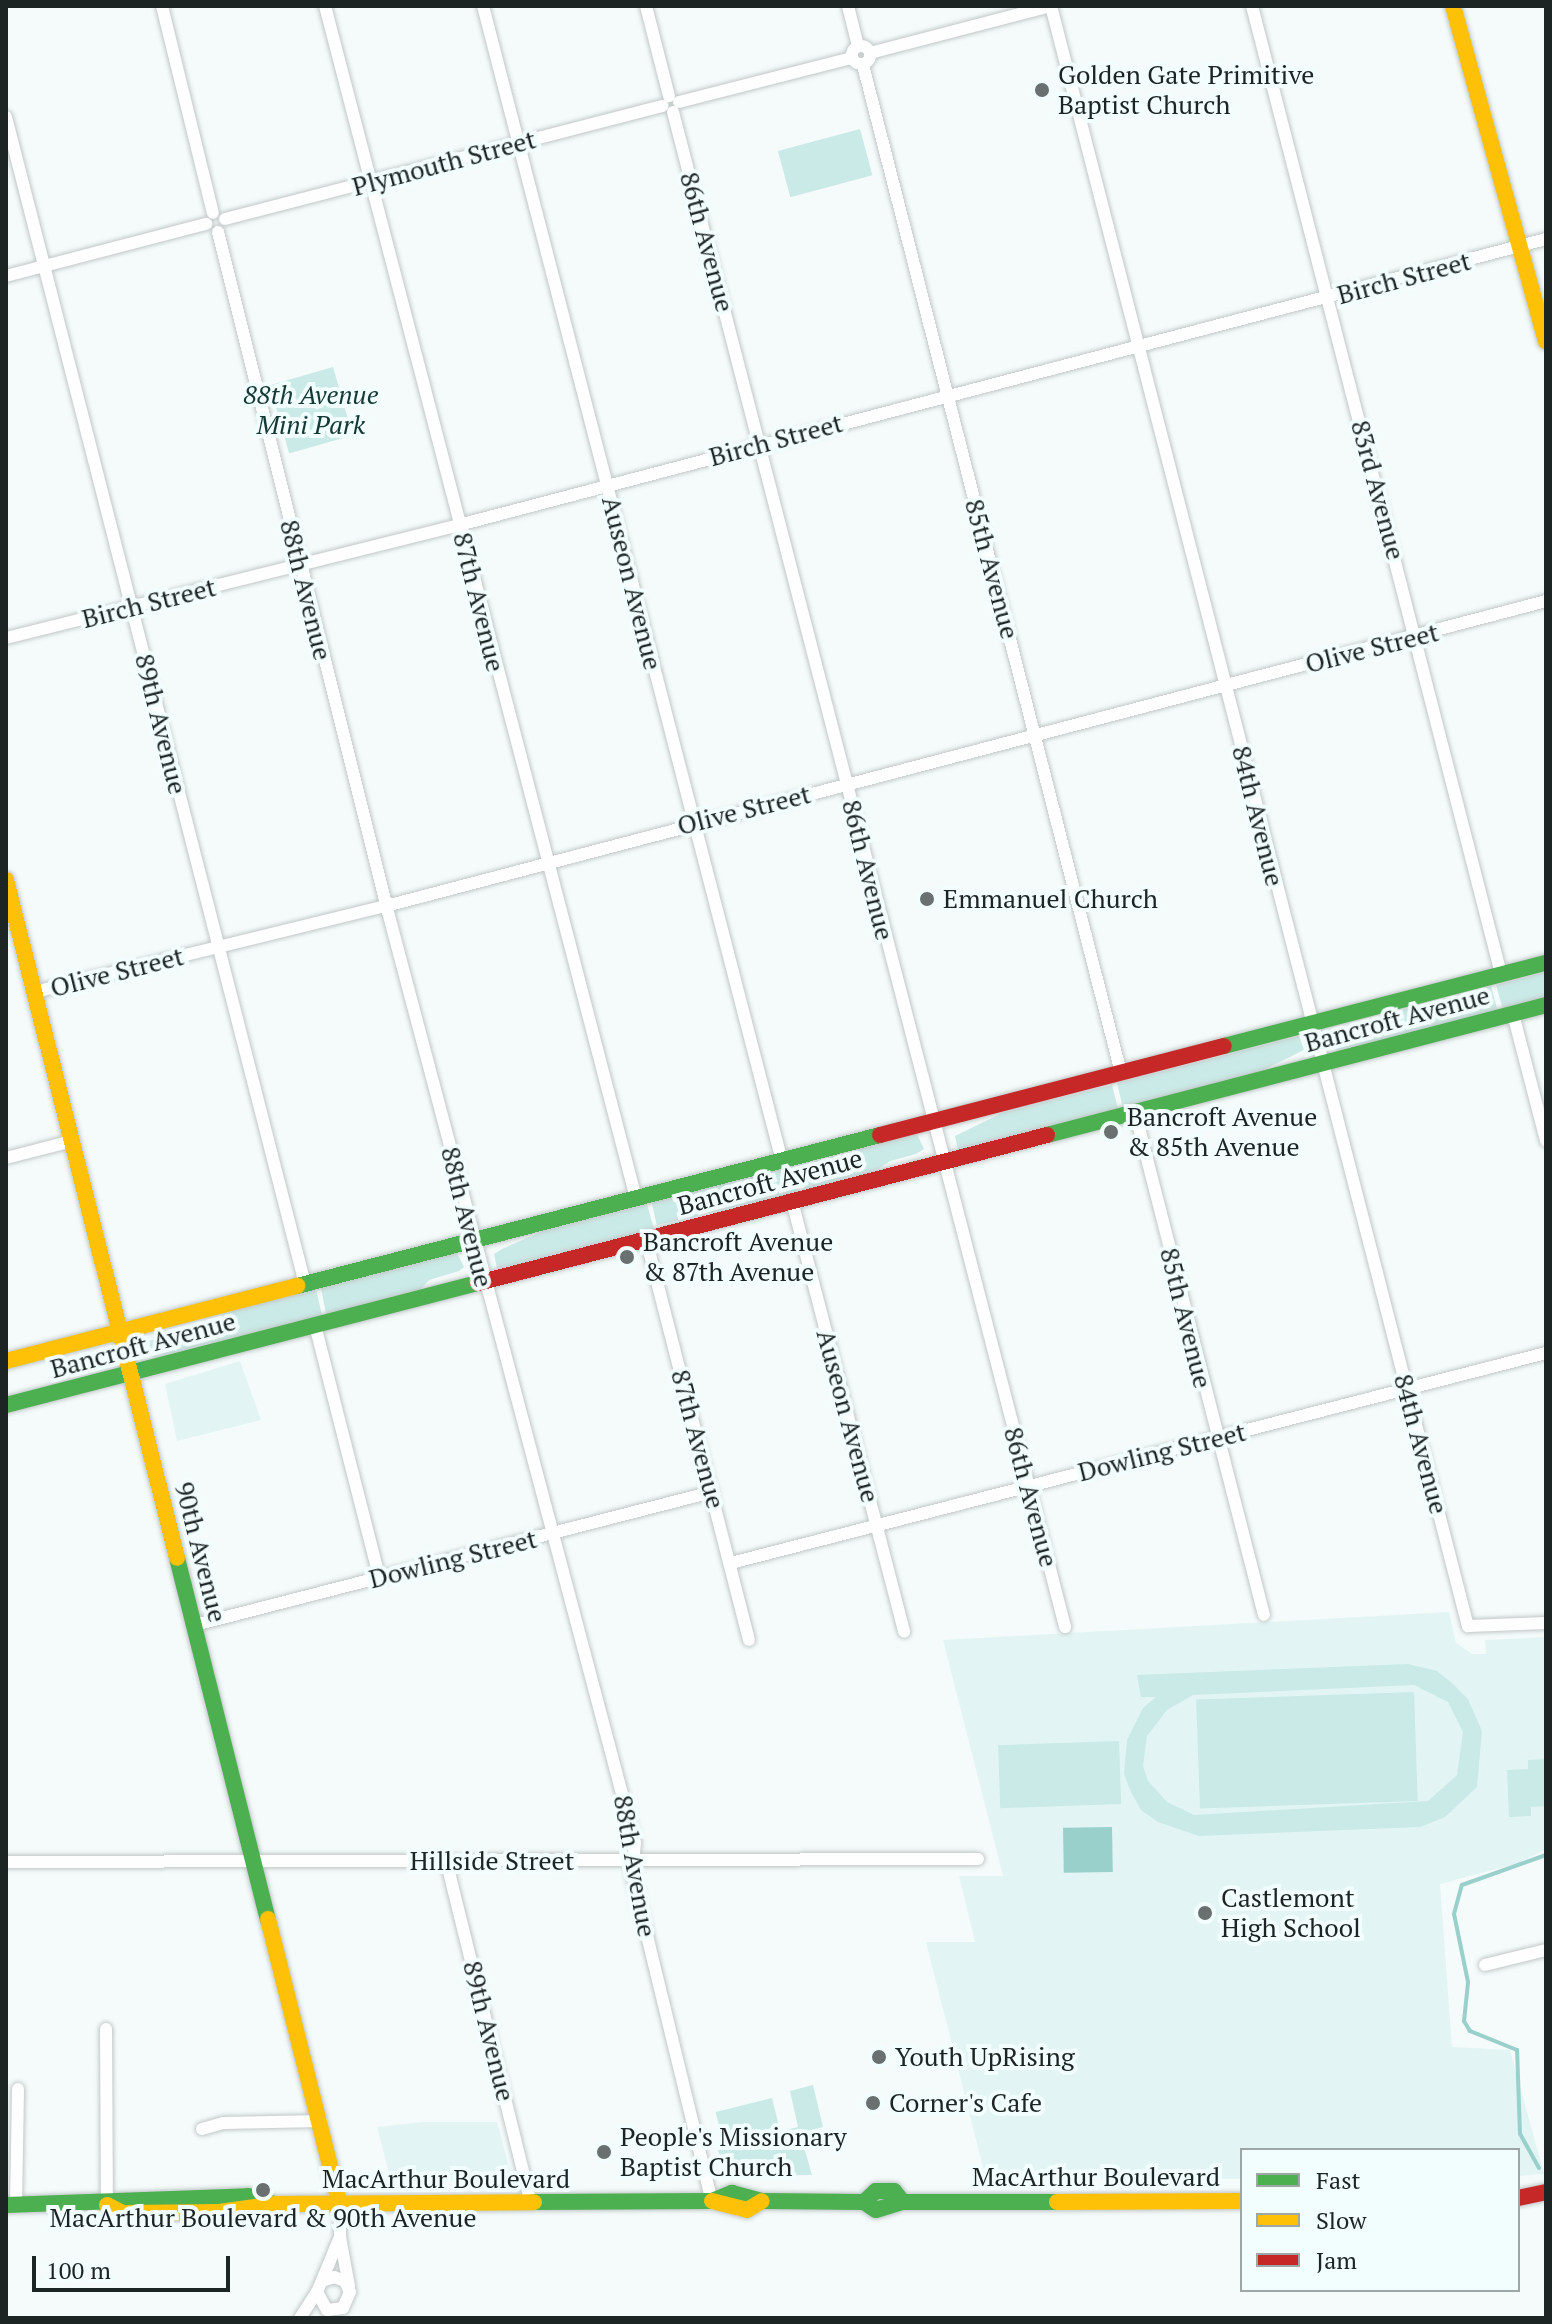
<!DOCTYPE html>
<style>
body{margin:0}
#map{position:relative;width:1552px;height:2324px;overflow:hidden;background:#f5fbfb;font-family:"PT Serif",serif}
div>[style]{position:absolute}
.built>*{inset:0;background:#e2f5f4}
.green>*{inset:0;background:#caeae7;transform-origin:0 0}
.water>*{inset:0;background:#99d0cb;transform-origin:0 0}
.stream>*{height:4px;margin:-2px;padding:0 2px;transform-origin:2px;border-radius:2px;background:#99d0cb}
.roads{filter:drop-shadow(0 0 2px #c1c7c7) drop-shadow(0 0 2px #c1c7c7)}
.street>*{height:12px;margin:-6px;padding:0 6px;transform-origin:6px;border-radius:6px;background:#fefefe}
.street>.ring{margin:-6px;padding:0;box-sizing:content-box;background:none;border:12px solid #fefefe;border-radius:50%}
.fast>*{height:16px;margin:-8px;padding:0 8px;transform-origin:8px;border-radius:8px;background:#4caf50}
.slow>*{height:16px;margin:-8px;padding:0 8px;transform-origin:8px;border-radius:8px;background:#ffc107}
.jam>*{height:16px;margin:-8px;padding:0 8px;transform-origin:8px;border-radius:8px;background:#c62828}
.dots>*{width:22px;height:22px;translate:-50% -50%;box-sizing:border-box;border:4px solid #f2fefd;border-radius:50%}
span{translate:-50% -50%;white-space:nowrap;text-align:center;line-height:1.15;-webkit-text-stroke:8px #f2fefd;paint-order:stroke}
.poi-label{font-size:26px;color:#1d2524}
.left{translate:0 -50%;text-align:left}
.street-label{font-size:26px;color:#1d2524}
.park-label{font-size:26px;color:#143936;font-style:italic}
.frame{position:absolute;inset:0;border:8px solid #1d2524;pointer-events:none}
.legend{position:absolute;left:1240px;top:2148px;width:280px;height:144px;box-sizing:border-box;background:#f2fefd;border:2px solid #9da7a6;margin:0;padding:10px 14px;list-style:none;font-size:24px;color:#1d2524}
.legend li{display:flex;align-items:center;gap:16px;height:40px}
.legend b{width:40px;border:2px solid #9da7a6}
.scale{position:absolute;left:32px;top:2256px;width:198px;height:36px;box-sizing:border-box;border:4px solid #1d2524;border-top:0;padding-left:10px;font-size:24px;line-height:28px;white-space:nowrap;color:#1d2524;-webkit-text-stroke:6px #f2fefd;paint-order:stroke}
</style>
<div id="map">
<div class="built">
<div style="clip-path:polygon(240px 1361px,261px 1420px,177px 1441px,165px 1384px)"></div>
<div style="clip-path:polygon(1449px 1612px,1456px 1643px,1472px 1654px,1486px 1654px,1485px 1640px,1546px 1637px,1546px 1849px,1519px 1863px,1440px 1884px,1452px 2047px,1510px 2050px,1544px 2174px,1518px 2176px,1518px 2150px,1242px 2150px,1242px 2179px,986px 2179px,926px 1942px,975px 1942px,959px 1876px,1003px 1876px,943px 1640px)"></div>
<div style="clip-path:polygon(424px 2122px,497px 2122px,513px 2181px,391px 2181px,377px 2127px)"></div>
</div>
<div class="green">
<div style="left:860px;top:129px;width:48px;height:85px;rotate:75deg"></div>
<div style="left:333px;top:367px;width:71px;height:66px;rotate:74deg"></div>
<div style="clip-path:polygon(1546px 972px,1546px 999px,1503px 1010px,1496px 985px)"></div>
<div style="clip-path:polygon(1491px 986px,1498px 1012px,1337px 1052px,1333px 1038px,1383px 1015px)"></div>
<div style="clip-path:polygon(1299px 1036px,1304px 1050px,1253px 1075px,1123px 1108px,1117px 1083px)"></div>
<div style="clip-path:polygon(1112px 1085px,1118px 1109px,958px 1150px,955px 1136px,1004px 1112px)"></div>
<div style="clip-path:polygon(917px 1134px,924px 1149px,916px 1154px,890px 1161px,873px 1173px,804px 1191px,798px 1165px)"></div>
<div style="left:793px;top:1166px;width:27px;height:146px;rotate:77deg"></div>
<div style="clip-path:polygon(647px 1204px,654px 1229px,497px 1269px,494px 1254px,502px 1249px,543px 1231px)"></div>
<div style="clip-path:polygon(457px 1253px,464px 1267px,459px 1271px,429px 1280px,421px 1289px,326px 1314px,321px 1288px)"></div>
<div style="clip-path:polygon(316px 1289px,322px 1315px,153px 1358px,148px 1341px,203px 1326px,225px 1313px)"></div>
<div style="clip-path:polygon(evenodd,1408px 1664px,1437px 1671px,1453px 1684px,1468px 1699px,1482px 1731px,1477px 1787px,1445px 1817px,1420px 1827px,1199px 1836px,1158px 1822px,1141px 1810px,1131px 1792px,1124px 1774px,1127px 1740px,1143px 1708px,1156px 1697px,1141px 1697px,1137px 1675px,1408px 1664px,1414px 1685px,1448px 1702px,1463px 1732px,1457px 1775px,1428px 1801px,1194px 1815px,1167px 1802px,1148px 1781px,1143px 1766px,1147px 1736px,1167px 1710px,1193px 1695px,1414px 1685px)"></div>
<div style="left:1414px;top:1692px;width:109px;height:218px;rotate:88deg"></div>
<div style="left:1119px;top:1741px;width:63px;height:121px;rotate:88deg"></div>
<div style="clip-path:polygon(1546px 1759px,1546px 1806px,1531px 1807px,1531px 1816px,1509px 1817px,1507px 1770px,1528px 1769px,1528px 1760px)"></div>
<div style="clip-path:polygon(813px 2085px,823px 2127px,800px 2133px,812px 2175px,726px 2176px,717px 2147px,798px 2127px,790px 2091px)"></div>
<div style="left:772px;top:2098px;width:29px;height:58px;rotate:76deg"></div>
</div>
<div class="water">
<div style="left:1112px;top:1827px;width:45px;height:49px;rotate:89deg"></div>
</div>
<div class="stream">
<div style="left:1539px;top:2168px;width:39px;rotate:-119deg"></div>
<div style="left:1520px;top:2134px;width:84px;rotate:-92deg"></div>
<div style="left:1517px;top:2050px;width:51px;rotate:-158deg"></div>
<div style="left:1470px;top:2031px;width:12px;rotate:-121deg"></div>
<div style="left:1464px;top:2021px;width:39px;rotate:-84deg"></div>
<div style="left:1468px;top:1982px;width:69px;rotate:-101.6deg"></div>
<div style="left:1454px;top:1914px;width:30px;rotate:-75deg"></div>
<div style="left:1462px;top:1885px;width:89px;rotate:-19.7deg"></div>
</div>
<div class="roads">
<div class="street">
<div style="left:162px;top:6px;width:213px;rotate:76.2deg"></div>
<div style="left:325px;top:6px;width:1232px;rotate:75.38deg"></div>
<div style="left:483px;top:6px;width:1193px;rotate:75.49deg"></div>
<div style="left:646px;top:6px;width:93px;rotate:75.7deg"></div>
<div style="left:848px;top:6px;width:41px;rotate:76deg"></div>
<div style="left:1252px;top:6px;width:1000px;rotate:75.57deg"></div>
<div class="ring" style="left:852px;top:46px;width:6px;height:6px"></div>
<div style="left:870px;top:53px;width:187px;rotate:-14.6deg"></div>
<div style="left:1051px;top:6px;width:1673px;rotate:75.57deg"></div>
<div style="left:1468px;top:1626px;width:78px;rotate:-2.2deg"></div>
<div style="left:863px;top:65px;width:1040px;rotate:75.64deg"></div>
<div style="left:679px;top:102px;width:178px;rotate:-14.3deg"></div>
<div style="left:673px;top:112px;width:1565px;rotate:75.49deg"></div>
<div style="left:6px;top:117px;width:1205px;rotate:75.63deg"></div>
<div style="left:225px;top:219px;width:452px;rotate:-14.5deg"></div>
<div style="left:218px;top:232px;width:701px;rotate:75.96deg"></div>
<div style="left:388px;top:912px;width:963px;rotate:75.14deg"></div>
<div style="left:635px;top:1843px;width:31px;rotate:96deg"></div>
<div style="left:632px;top:1874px;width:337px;rotate:76.3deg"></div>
<div style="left:6px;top:276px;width:207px;rotate:-14.6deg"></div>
<div style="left:6px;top:638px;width:467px;rotate:-14deg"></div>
<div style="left:459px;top:525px;width:1124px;rotate:-14.74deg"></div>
<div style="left:35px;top:992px;width:361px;rotate:-13.8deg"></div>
<div style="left:386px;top:906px;width:1199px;rotate:-14.73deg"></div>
<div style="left:1513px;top:1014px;width:131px;rotate:75.4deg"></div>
<div style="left:1135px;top:1112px;width:519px;rotate:75.62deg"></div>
<div style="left:6px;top:1158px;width:68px;rotate:-14.4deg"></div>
<div style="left:792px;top:1201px;width:445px;rotate:75.4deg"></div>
<div style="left:646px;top:1239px;width:414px;rotate:75.6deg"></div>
<div style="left:315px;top:1325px;width:260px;rotate:75.7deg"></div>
<div style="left:731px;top:1563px;width:842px;rotate:-14.45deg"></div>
<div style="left:195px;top:1625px;width:534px;rotate:-14.43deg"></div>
<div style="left:446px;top:1860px;width:353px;rotate:76.1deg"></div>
<div style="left:6px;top:1862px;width:972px;rotate:-0.18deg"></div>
<div style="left:1485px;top:1965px;width:63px;rotate:-13.8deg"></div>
<div style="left:106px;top:2029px;width:176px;rotate:89.7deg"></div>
<div style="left:202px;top:2129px;width:22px;rotate:-16deg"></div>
<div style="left:223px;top:2123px;width:98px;rotate:-1.2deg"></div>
<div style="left:16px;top:2205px;width:116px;rotate:-89deg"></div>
<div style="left:340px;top:2237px;width:50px;rotate:79.6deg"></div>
<div style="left:322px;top:2281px;width:13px;rotate:-18deg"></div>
<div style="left:334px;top:2277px;width:12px;rotate:20deg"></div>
<div style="left:345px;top:2281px;width:12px;rotate:66deg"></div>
<div style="left:350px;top:2292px;width:17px;rotate:114deg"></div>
<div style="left:343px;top:2308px;width:16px;rotate:173deg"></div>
<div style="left:327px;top:2310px;width:21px;rotate:-119deg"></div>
<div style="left:317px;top:2292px;width:60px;rotate:-67.3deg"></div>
<div style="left:340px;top:2237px;width:32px;rotate:-90deg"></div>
<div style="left:300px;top:2318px;width:31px;rotate:-57deg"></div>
</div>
<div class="fast">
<div style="left:1224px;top:1046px;width:333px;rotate:-14.5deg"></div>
<div style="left:1047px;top:1135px;width:516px;rotate:-14.6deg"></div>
<div style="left:297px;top:1286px;width:602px;rotate:-14.52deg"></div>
<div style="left:6px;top:1405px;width:488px;rotate:-14.5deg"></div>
<div style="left:177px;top:1558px;width:372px;rotate:75.9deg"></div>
<div style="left:534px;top:2202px;width:178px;rotate:-0.3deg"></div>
<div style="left:712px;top:2201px;width:22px;rotate:-22deg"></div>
<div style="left:732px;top:2193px;width:31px;rotate:15deg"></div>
<div style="left:762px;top:2201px;width:102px;rotate:0.6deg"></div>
<div style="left:864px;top:2202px;width:14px;rotate:34deg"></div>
<div style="left:876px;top:2210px;width:28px;rotate:-17deg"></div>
<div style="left:903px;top:2202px;width:154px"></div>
<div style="left:864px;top:2202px;width:16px;rotate:-43deg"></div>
<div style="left:876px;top:2191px;width:18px"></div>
<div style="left:894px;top:2191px;width:14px;rotate:51deg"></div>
<div style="left:6px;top:2205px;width:242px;rotate:-2.1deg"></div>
<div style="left:248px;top:2196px;width:27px;rotate:17deg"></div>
</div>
<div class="slow">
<div style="left:1453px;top:6px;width:348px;rotate:74.5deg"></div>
<div style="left:6px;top:880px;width:699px;rotate:75.84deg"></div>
<div style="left:6px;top:1361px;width:301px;rotate:-14.5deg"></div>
<div style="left:268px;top:1919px;width:295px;rotate:75.9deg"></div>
<div style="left:712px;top:2201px;width:36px;rotate:14deg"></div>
<div style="left:747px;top:2210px;width:17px;rotate:-31deg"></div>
<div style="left:1057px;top:2202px;width:185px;rotate:-0.3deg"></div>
<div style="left:107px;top:2205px;width:18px;rotate:27deg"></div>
<div style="left:123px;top:2213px;width:96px;rotate:-0.6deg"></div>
<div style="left:219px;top:2212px;width:58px;rotate:-8deg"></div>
<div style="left:276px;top:2204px;width:258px;rotate:-0.4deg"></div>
</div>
<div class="jam">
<div style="left:880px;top:1135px;width:355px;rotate:-14.5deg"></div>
<div style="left:478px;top:1283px;width:588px;rotate:-14.58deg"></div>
<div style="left:1518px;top:2198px;width:29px;rotate:-12deg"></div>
</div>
</div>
<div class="dots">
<div style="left:1042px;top:90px;background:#69706f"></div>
<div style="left:927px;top:899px;background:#69706f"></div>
<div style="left:1111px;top:1132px;background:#69706f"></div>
<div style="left:627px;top:1257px;background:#69706f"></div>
<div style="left:1205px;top:1913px;background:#69706f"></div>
<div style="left:879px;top:2057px;background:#69706f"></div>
<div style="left:873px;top:2103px;background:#69706f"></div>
<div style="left:604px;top:2152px;background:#69706f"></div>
<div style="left:263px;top:2190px;background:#69706f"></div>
</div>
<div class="poi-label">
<span class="left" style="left:1058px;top:90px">Golden Gate Primitive<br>Baptist Church</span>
<span class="left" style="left:943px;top:899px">Emmanuel Church</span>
<span class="left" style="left:1127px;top:1132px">Bancroft Avenue<br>&amp; 85th Avenue</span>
<span class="left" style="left:643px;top:1257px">Bancroft Avenue<br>&amp; 87th Avenue</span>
<span class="left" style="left:1221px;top:1913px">Castlemont<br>High School</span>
<span class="left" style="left:895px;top:2057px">Youth UpRising</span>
<span class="left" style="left:889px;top:2103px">Corner's Cafe</span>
<span class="left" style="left:620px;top:2152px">People's Missionary<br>Baptist Church</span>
<span style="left:263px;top:2218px">MacArthur Boulevard &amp; 90th Avenue</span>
</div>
<div class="street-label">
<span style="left:444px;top:163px;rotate:-15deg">Plymouth Street</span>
<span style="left:707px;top:242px;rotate:75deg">86th Avenue</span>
<span style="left:1404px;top:278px;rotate:-15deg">Birch Street</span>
<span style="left:776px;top:440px;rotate:-15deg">Birch Street</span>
<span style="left:1378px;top:490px;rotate:75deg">83rd Avenue</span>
<span style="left:992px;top:569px;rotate:75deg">85th Avenue</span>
<span style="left:632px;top:583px;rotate:76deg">Auseon Avenue</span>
<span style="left:306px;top:590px;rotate:76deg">88th Avenue</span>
<span style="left:479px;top:602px;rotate:76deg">87th Avenue</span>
<span style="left:149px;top:603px;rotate:-14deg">Birch Street</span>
<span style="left:1372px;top:648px;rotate:-14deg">Olive Street</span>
<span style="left:161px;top:724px;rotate:76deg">89th Avenue</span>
<span style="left:744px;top:810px;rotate:-14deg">Olive Street</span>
<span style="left:1258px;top:816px;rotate:76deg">84th Avenue</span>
<span style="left:868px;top:870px;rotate:76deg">86th Avenue</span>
<span style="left:117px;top:972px;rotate:-14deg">Olive Street</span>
<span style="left:1397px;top:1019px;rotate:-15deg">Bancroft Avenue</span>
<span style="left:770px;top:1182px;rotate:-15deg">Bancroft Avenue</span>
<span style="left:467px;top:1217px;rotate:76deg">88th Avenue</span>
<span style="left:1186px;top:1318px;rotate:76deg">85th Avenue</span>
<span style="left:143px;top:1345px;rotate:-15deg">Bancroft Avenue</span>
<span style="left:848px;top:1416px;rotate:75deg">Auseon Avenue</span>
<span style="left:698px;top:1439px;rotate:75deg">87th Avenue</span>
<span style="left:1421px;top:1444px;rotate:75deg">84th Avenue</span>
<span style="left:1162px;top:1452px;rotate:-14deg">Dowling Street</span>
<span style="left:1031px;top:1497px;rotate:75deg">86th Avenue</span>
<span style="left:201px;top:1552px;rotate:76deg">90th Avenue</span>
<span style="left:453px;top:1559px;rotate:-14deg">Dowling Street</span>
<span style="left:492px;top:1861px">Hillside Street</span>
<span style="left:635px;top:1866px;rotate:80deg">88th Avenue</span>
<span style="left:489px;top:2031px;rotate:76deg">89th Avenue</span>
<span style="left:1096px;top:2177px">MacArthur Boulevard</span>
<span style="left:446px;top:2179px">MacArthur Boulevard</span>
</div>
<div class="park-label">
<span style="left:311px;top:410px">88th Avenue<br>Mini Park</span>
</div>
<div class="frame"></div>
<ul class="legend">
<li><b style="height:10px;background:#4caf50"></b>Fast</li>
<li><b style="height:10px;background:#ffc107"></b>Slow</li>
<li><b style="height:10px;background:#c62828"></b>Jam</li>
</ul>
<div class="scale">100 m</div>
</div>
